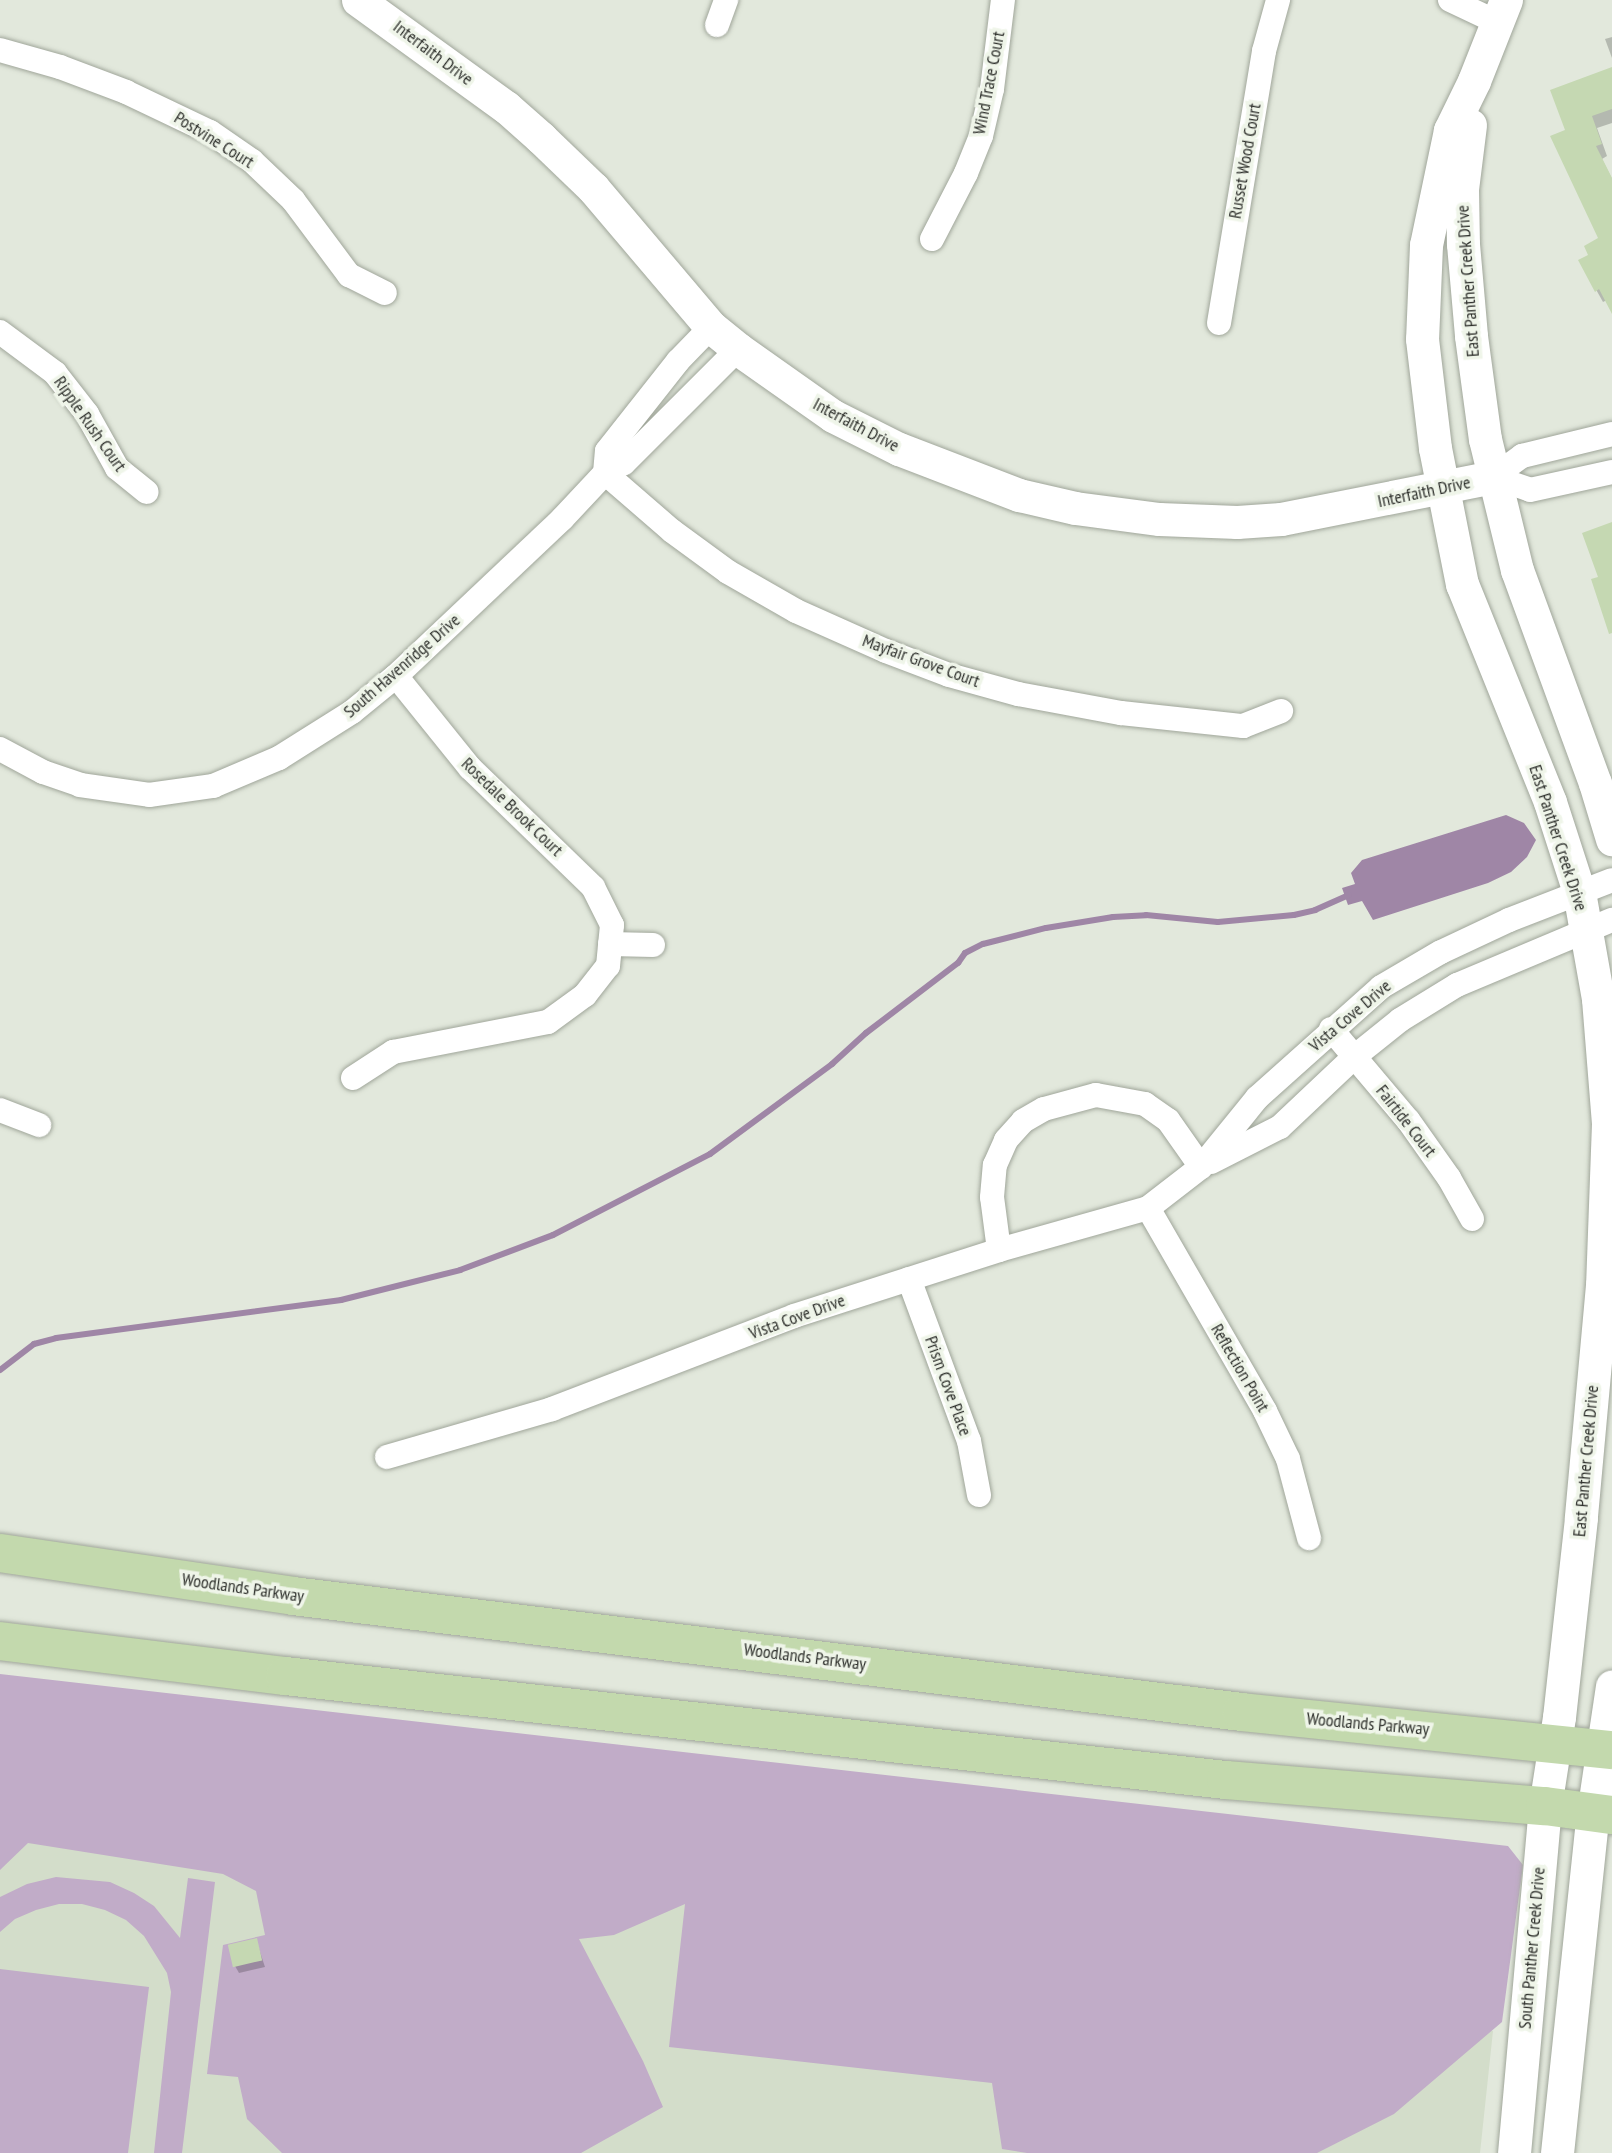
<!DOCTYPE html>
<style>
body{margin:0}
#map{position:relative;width:1612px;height:2153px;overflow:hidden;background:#e2e8dc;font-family:"PT Sans Narrow",sans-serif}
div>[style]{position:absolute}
.built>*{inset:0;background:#d3ddca}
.green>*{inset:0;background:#c1acc8}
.water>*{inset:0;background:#9f86a6}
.shadow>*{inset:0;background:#0003}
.stream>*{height:6px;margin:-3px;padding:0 3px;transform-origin:3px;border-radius:3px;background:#9f86a6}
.building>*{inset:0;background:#c5d8b2;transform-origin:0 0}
.roads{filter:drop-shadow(0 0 2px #a0a69a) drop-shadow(0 0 2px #a0a69a)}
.street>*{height:24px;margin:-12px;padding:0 12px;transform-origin:12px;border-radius:12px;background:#fff}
.secondary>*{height:33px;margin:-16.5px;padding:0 16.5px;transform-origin:16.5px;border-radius:16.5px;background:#fff}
.primary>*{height:38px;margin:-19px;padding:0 19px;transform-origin:19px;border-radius:19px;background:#c3d9ad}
span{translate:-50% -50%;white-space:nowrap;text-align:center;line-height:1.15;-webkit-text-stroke:7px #eff5e9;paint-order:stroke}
.street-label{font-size:18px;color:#2e302c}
</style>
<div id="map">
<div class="built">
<div style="clip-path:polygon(0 1700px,1332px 2014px,1493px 2031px,1480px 2153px,0 2153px)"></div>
</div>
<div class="green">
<div style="clip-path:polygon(0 1674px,1508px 1846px,1523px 1865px,1502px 2022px,1394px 2114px,1317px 2153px,1027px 2153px,1002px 2149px,992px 2083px,669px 2047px,685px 1904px,614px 1935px,579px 1939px,643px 2061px,663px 2107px,581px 2153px,282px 2153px,247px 2119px,238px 2077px,207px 2074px,223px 1945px,265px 1935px,256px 1891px,223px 1874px,28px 1843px,0 1870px)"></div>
<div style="clip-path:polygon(56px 1877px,110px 1882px,134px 1893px,154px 1906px,180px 1938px,188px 1878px,215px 1882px,182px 2153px,154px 2153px,171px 1992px,167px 1973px,144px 1936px,126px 1920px,105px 1910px,82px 1904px,59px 1904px,36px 1910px,15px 1919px,0 1932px,0 1897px,27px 1884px)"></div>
<div style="clip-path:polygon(0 1969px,149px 1987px,128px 2153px,0 2153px)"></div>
</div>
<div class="water">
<div style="clip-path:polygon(1506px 815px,1524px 823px,1536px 840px,1527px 857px,1511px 872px,1488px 883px,1373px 920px,1362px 901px,1348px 905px,1342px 888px,1355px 884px,1351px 873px,1362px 860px)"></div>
</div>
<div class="shadow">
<div style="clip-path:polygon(1612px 37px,1612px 58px,1605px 39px)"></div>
<div style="clip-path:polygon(1612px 69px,1612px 123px,1597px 128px,1607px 156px,1602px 159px,1612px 179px,1612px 310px,1607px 300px,1603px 302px,1580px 261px,1590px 255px,1600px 239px,1568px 131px)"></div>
<div style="clip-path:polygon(256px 1940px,265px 1967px,239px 1973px,235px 1966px)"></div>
</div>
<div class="stream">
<div style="left:0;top:1370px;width:43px;rotate:-37.4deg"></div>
<div style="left:34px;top:1344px;width:23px;rotate:-15deg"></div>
<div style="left:56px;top:1338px;width:288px;rotate:-7.6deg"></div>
<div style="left:341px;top:1300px;width:123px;rotate:-14.1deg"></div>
<div style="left:460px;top:1270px;width:99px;rotate:-20.6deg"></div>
<div style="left:553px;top:1235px;width:177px;rotate:-27.3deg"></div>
<div style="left:710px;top:1154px;width:152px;rotate:-36.4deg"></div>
<div style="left:832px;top:1064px;width:46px;rotate:-42.4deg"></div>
<div style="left:866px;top:1033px;width:116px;rotate:-37.3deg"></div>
<div style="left:958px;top:963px;width:12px;rotate:-55deg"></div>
<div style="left:965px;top:953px;width:20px;rotate:-27deg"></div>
<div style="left:983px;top:944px;width:65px;rotate:-14.3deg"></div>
<div style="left:1046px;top:928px;width:68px;rotate:-9.3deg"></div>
<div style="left:1113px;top:917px;width:33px;rotate:-3deg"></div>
<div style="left:1146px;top:915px;width:72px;rotate:5.6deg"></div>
<div style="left:1218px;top:922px;width:76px;rotate:-5.3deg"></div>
<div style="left:1294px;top:915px;width:22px;rotate:-13deg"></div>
<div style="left:1315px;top:910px;width:37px;rotate:-24deg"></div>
</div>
<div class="building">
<div style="clip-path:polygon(1612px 67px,1612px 109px,1592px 116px,1602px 144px,1596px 146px,1612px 178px,1612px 314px,1599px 289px,1595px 292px,1578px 260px,1588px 255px,1584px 246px,1598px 238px,1550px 136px,1565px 130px,1550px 90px)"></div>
<div style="clip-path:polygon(1612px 522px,1612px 633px,1609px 634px,1591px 579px,1598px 577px,1582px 533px)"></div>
<div style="left:257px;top:1938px;width:23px;height:30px;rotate:77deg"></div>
</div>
<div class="roads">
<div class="street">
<div style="left:1450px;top:0;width:52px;rotate:25.1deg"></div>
<div style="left:717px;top:25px;width:27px;rotate:-70deg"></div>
<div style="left:0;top:50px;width:62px;rotate:15.8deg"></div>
<div style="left:60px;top:67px;width:71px;rotate:20.7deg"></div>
<div style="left:126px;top:92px;width:93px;rotate:25.5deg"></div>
<div style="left:210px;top:132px;width:51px;rotate:34.6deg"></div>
<div style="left:252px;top:161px;width:57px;rotate:43.6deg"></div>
<div style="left:293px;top:200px;width:94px;rotate:53.3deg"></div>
<div style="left:349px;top:275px;width:40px;rotate:26.6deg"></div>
<div style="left:932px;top:239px;width:74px;rotate:-62.7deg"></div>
<div style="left:966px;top:173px;width:40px;rotate:-68deg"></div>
<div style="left:981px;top:136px;width:48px;rotate:-76.8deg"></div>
<div style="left:992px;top:89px;width:90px;rotate:-83deg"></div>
<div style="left:1219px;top:323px;width:276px;rotate:-80.6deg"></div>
<div style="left:1264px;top:51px;width:53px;rotate:-74.6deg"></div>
<div style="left:0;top:332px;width:69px;rotate:36.7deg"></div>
<div style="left:55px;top:373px;width:52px;rotate:52deg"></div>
<div style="left:87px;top:414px;width:62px;rotate:60.9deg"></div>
<div style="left:117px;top:468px;width:38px;rotate:39deg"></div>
<div style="left:605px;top:473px;width:89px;rotate:40.9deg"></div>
<div style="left:672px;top:531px;width:69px;rotate:36.2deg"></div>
<div style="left:728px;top:572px;width:78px;rotate:29.8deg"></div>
<div style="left:796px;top:611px;width:98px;rotate:24deg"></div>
<div style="left:886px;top:651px;width:67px;rotate:20.9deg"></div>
<div style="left:949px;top:675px;width:72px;rotate:15.4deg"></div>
<div style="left:1018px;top:694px;width:105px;rotate:10.5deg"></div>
<div style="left:1121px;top:713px;width:123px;rotate:6.1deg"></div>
<div style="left:1243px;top:726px;width:41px;rotate:-21.5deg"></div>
<div style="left:605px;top:473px;width:22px;rotate:-85deg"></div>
<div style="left:607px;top:451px;width:115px;rotate:-51.7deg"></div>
<div style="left:678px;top:361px;width:47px;rotate:-45.9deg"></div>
<div style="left:1493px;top:477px;width:36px;rotate:-36deg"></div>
<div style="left:1522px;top:456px;width:93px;rotate:-13.7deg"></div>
<div style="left:1493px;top:477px;width:39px;rotate:19deg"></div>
<div style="left:1530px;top:490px;width:84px;rotate:-12.4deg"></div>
<div style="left:0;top:749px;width:49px;rotate:28.1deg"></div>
<div style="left:43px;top:772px;width:39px;rotate:19deg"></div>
<div style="left:80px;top:785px;width:70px;rotate:8.2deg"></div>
<div style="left:149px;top:795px;width:65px;rotate:-8deg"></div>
<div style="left:213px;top:786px;width:72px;rotate:-23deg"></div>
<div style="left:279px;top:758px;width:86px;rotate:-32.2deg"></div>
<div style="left:352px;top:712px;width:57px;rotate:-39.3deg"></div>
<div style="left:396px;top:676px;width:228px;rotate:-43.4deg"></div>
<div style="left:562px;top:519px;width:63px;rotate:-46.9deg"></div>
<div style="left:605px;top:473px;width:21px;rotate:-28deg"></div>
<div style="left:624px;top:463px;width:161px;rotate:-45deg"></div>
<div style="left:610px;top:944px;width:43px;rotate:1.3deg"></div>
<div style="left:1331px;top:1029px;width:119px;rotate:49.8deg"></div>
<div style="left:1408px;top:1120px;width:71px;rotate:54.7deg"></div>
<div style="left:1449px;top:1178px;width:47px;rotate:60.7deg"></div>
<div style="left:353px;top:1078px;width:48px;rotate:-33deg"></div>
<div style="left:393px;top:1052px;width:158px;rotate:-11deg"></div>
<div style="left:548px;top:1022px;width:46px;rotate:-36.1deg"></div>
<div style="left:585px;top:995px;width:37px;rotate:-52deg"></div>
<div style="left:608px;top:966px;width:41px;rotate:-84.4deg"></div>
<div style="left:612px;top:925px;width:42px;rotate:-116.6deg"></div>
<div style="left:593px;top:887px;width:171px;rotate:-135.9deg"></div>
<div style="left:470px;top:768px;width:118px;rotate:-128.8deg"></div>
<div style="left:0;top:1110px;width:42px;rotate:21deg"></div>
<div style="left:1211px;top:1162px;width:77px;rotate:-26.9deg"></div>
<div style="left:1280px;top:1127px;width:102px;rotate:-43.4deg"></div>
<div style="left:1354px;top:1057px;width:59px;rotate:-38.8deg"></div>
<div style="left:1400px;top:1020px;width:67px;rotate:-31.6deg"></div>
<div style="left:1457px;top:985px;width:168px;rotate:-22.8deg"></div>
<div style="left:1148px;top:1208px;width:234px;rotate:60deg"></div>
<div style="left:1265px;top:1411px;width:53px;rotate:64.4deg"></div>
<div style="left:1288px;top:1459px;width:82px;rotate:75.1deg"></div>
<div style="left:999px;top:1250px;width:53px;rotate:-97.5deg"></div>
<div style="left:992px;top:1197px;width:32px;rotate:-85deg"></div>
<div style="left:995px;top:1165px;width:27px;rotate:-66deg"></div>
<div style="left:1006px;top:1140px;width:25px;rotate:-48deg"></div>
<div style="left:1023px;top:1121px;width:24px;rotate:-30deg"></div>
<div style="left:1044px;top:1109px;width:54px;rotate:-15.1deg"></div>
<div style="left:1096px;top:1095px;width:50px;rotate:10.4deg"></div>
<div style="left:1145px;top:1104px;width:28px;rotate:35deg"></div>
<div style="left:1168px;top:1120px;width:57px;rotate:54.9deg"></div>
<div style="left:909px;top:1279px;width:173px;rotate:69.7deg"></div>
<div style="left:969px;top:1441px;width:55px;rotate:79.5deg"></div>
<div style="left:387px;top:1457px;width:172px;rotate:-16.2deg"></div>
<div style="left:552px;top:1409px;width:259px;rotate:-21deg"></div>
<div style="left:794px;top:1316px;width:215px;rotate:-17.8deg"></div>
<div style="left:999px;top:1250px;width:155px;rotate:-15.7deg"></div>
<div style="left:1148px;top:1208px;width:67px;rotate:-37.7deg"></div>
<div style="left:1201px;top:1167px;width:89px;rotate:-50.9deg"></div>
<div style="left:1257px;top:1098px;width:166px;rotate:-41.8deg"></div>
<div style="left:1381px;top:987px;width:69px;rotate:-30.3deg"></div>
<div style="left:1441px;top:952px;width:75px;rotate:-25.2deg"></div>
<div style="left:1509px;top:920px;width:110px;rotate:-21.2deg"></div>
</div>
<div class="secondary">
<div style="left:358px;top:0;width:183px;rotate:35.9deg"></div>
<div style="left:506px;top:107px;width:47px;rotate:41.5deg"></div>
<div style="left:541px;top:138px;width:72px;rotate:43.9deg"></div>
<div style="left:593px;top:188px;width:182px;rotate:49.7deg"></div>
<div style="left:711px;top:327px;width:35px;rotate:39deg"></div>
<div style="left:738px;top:349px;width:116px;rotate:35.2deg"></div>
<div style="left:833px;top:416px;width:74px;rotate:26.6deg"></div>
<div style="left:899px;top:449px;width:129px;rotate:21deg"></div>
<div style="left:1019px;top:495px;width:57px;rotate:13.1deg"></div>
<div style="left:1075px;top:508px;width:85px;rotate:7.5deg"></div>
<div style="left:1159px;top:519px;width:78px;rotate:2.2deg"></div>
<div style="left:1237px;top:522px;width:44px;rotate:-3.9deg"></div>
<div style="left:1281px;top:519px;width:216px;rotate:-11.2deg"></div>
<div style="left:1506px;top:0;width:87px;rotate:111.6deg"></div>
<div style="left:1474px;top:81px;width:55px;rotate:116.1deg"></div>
<div style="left:1450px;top:130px;width:117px;rotate:101.8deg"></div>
<div style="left:1426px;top:245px;width:94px;rotate:92.4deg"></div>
<div style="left:1422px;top:339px;width:110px;rotate:83.2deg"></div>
<div style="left:1435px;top:448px;width:139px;rotate:78.8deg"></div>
<div style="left:1462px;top:584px;width:235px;rotate:68deg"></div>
<div style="left:1550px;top:802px;width:95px;rotate:72.1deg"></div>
<div style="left:1579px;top:892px;width:109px;rotate:79.9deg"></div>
<div style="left:1598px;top:999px;width:124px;rotate:85.4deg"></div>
<div style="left:1608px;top:1123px;width:162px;rotate:92.1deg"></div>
<div style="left:1602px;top:1285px;width:234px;rotate:95.2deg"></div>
<div style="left:1581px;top:1518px;width:200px;rotate:96.3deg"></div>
<div style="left:1559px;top:1717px;width:90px;rotate:98.9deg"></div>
<div style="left:1545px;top:1806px;width:348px;rotate:95.1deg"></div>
<div style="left:1470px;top:125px;width:64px;rotate:97.1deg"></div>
<div style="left:1462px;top:189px;width:55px;rotate:89deg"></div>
<div style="left:1463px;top:244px;width:92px;rotate:85deg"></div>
<div style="left:1471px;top:336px;width:104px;rotate:82.3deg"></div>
<div style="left:1485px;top:439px;width:135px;rotate:76.3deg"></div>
<div style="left:1517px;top:570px;width:227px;rotate:69.9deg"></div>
<div style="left:1595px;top:783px;width:59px;rotate:73.1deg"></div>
<div style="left:1557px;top:2153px;width:342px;rotate:-84deg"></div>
<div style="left:1593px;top:1813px;width:128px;rotate:-81.5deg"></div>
</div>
<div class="primary">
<div style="left:0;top:1553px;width:296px;rotate:8.3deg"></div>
<div style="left:293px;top:1596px;width:956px;rotate:6.97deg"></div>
<div style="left:1242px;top:1712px;width:372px;rotate:5.9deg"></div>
<div style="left:0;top:1641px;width:287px;rotate:7deg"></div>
<div style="left:285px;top:1676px;width:947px;rotate:6.31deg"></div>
<div style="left:1226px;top:1780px;width:320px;rotate:4.7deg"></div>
<div style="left:1545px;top:1806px;width:68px;rotate:7.7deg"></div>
</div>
</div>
<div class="street-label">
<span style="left:433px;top:53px;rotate:37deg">Interfaith Drive</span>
<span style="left:989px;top:83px;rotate:-79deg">Wind Trace Court</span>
<span style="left:214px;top:140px;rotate:32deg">Postvine Court</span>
<span style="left:1245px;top:161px;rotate:-80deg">Russet Wood Court</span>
<span style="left:1468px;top:281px;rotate:-94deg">East Panther Creek Drive</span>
<span style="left:90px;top:424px;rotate:55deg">Ripple Rush Court</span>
<span style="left:856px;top:425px;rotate:28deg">Interfaith Drive</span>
<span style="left:1424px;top:492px;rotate:-12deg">Interfaith Drive</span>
<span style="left:921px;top:661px;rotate:20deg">Mayfair Grove Court</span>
<span style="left:402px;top:666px;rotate:-41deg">South Havenridge Drive</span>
<span style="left:512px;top:807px;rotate:44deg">Rosedale Brook Court</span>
<span style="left:1558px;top:838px;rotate:72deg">East Panther Creek Drive</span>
<span style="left:1350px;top:1016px;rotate:-40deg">Vista Cove Drive</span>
<span style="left:1406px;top:1121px;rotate:52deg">Fairtide Court</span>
<span style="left:797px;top:1317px;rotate:-20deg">Vista Cove Drive</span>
<span style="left:1240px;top:1368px;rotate:60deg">Reflection Point</span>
<span style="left:948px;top:1386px;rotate:70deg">Prism Cove Place</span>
<span style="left:1586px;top:1461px;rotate:-85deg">East Panther Creek Drive</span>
<span style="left:243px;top:1588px;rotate:8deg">Woodlands Parkway</span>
<span style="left:805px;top:1657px;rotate:7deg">Woodlands Parkway</span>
<span style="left:1368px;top:1724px;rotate:5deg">Woodlands Parkway</span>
<span style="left:1532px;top:1948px;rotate:-85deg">South Panther Creek Drive</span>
</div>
</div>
